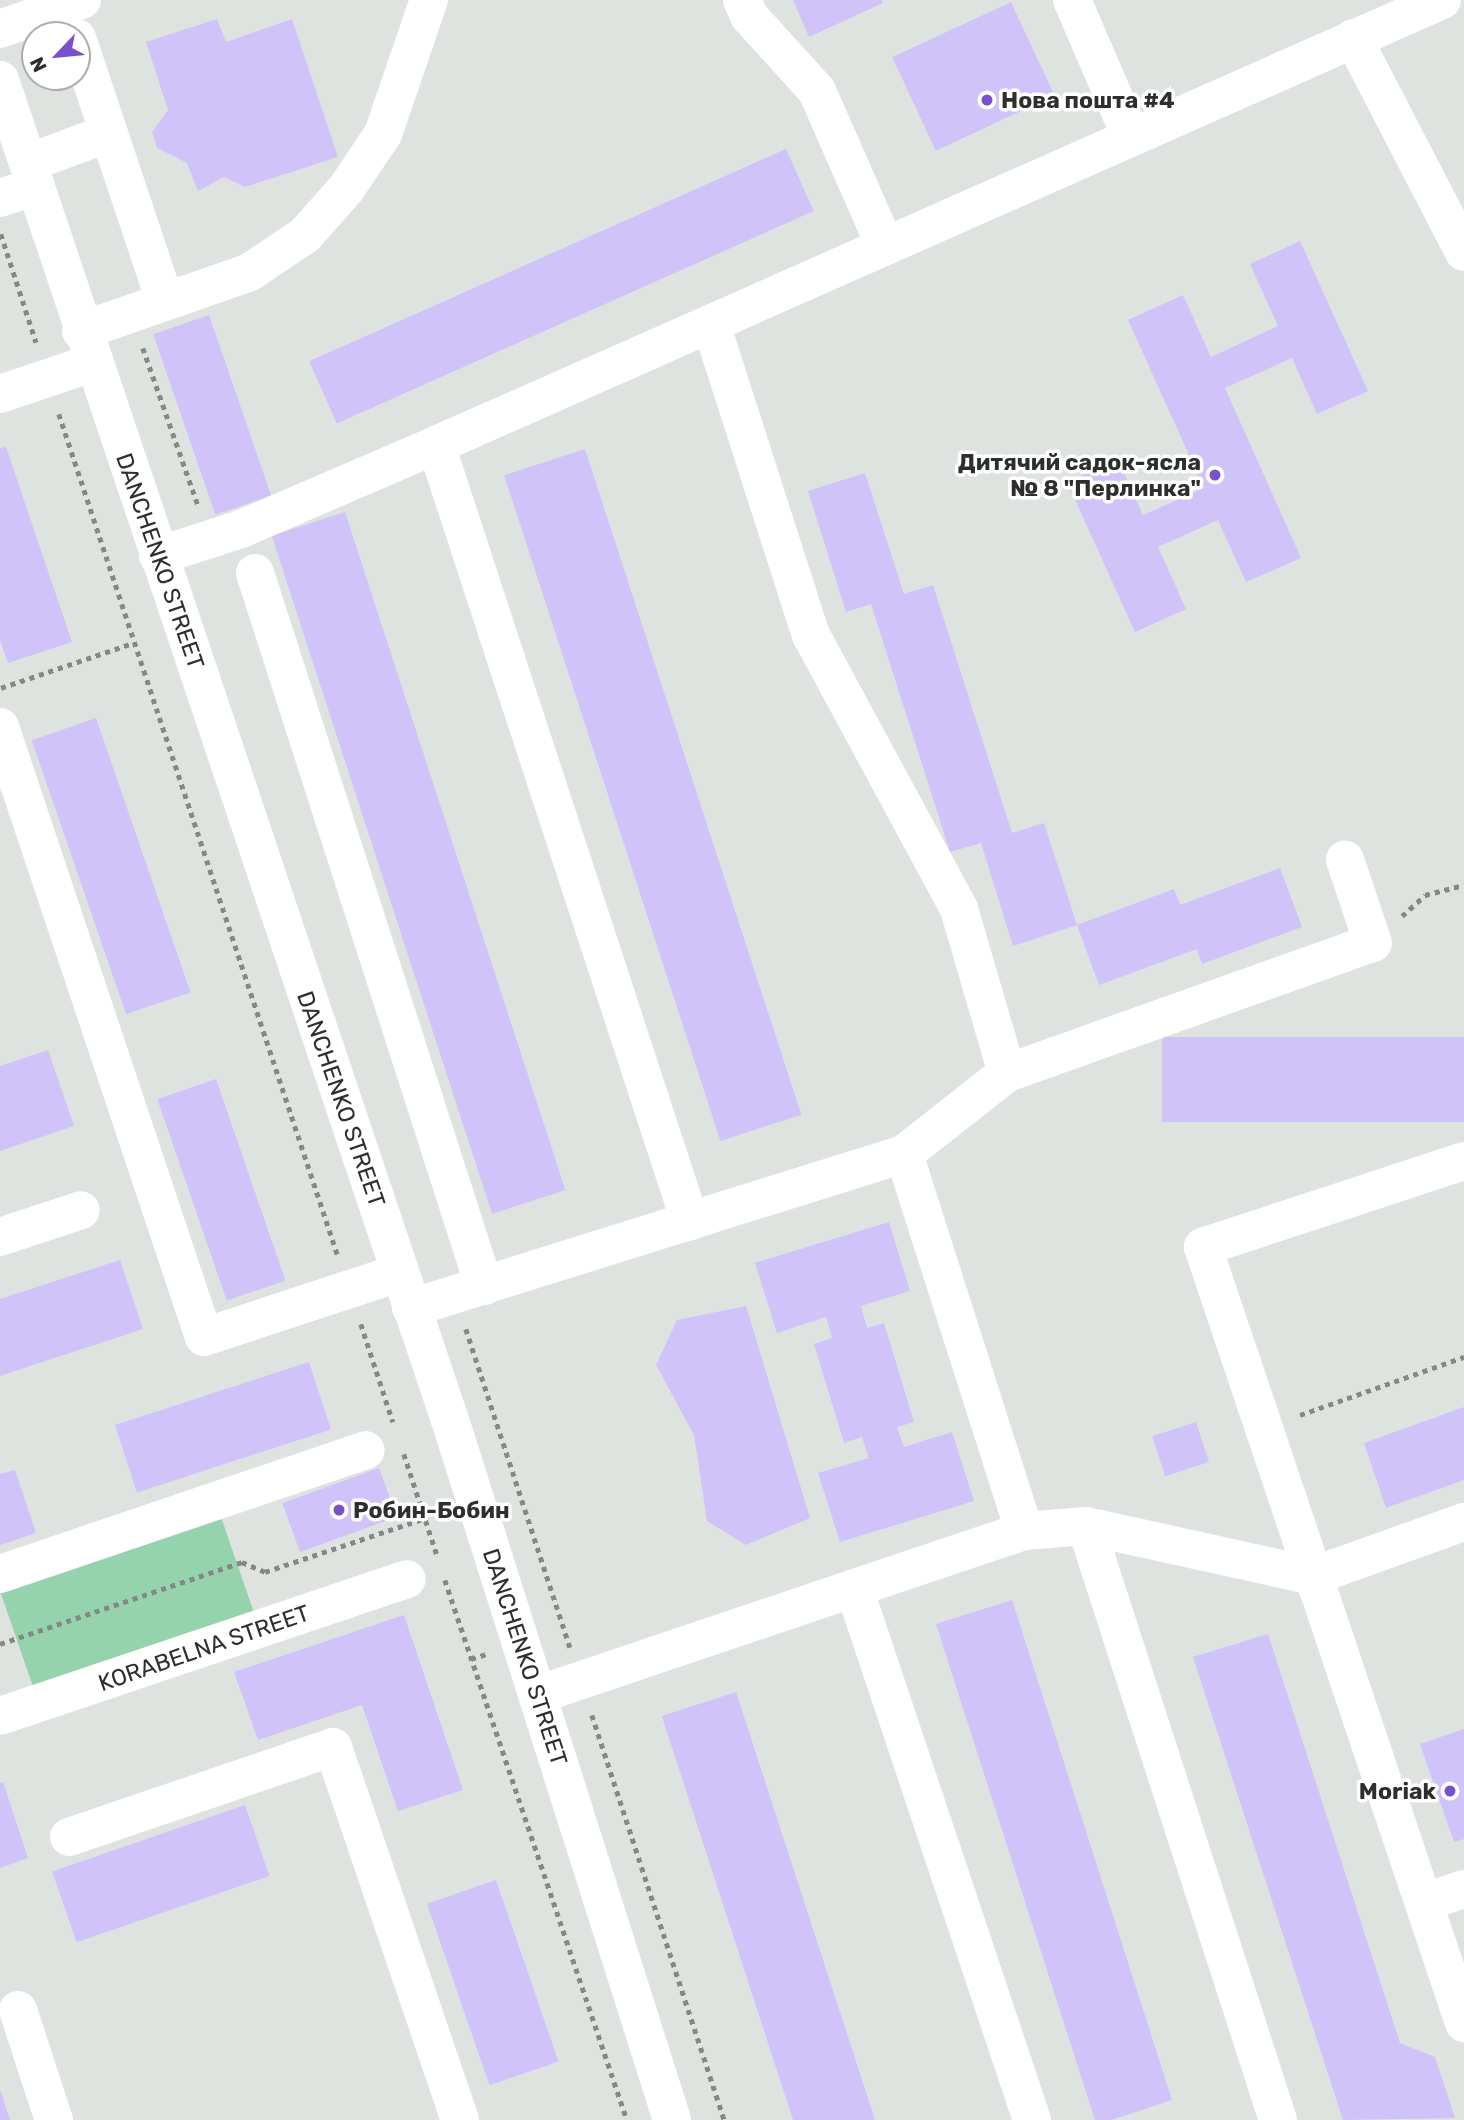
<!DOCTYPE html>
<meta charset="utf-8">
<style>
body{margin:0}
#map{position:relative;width:1464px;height:2120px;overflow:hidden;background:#dee3e0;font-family:Rubik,sans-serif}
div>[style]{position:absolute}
.green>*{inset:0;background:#94d3ac;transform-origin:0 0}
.building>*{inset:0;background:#cfc3fa;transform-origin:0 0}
.path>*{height:4.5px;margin-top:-2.25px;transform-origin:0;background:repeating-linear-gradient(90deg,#858986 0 5px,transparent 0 10px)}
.minor>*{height:38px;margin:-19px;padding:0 19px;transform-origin:19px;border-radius:19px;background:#fff}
.dots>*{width:19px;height:19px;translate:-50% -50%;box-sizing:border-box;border:4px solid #fff;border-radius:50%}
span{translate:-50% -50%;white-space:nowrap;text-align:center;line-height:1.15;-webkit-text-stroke:7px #fff;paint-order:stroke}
.poi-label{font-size:23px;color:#2d2f2d;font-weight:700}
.left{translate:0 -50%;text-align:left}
.right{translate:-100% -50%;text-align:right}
.street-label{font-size:23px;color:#2d2f2d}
.north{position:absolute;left:21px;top:21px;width:70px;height:70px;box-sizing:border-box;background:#fff;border:2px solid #abacab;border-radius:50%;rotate:244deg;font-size:19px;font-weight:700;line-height:28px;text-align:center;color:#2d2f2d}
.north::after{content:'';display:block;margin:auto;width:24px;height:32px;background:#7851cb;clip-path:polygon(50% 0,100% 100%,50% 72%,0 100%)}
</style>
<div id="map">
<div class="green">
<div style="left:221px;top:1517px;width:103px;height:233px;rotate:71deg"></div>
</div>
<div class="building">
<div style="clip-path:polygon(793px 0,881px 0,883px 3px,809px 37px)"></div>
<div style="left:1011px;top:2px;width:103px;height:131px;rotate:65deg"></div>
<div style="clip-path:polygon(217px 19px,226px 42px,292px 19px,338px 157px,245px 187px,224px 177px,198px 191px,187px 163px,157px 148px,152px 132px,168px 110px,146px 42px)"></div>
<div style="left:786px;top:149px;width:68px;height:522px;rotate:66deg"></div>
<div style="clip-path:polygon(1300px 241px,1368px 391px,1317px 414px,1292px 358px,1225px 388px,1301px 558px,1246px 582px,1218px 520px,1158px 547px,1186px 609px,1135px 632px,1067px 482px,1118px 460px,1143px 515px,1204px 488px,1128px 320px,1183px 295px,1211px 357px,1278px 326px,1250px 264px)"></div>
<div style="left:209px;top:315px;width:191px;height:59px;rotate:71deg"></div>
<div style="clip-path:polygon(6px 447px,72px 642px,8px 663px,0 640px,0 448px)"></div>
<div style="left:585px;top:449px;width:700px;height:85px;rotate:72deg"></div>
<div style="clip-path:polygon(865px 473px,904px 594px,933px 585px,1012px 833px,1044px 823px,1077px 925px,1013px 946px,981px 843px,950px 852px,871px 604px,846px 612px,808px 491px)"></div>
<div style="left:345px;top:512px;width:713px;height:77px;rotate:72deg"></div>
<div style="left:96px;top:718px;width:290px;height:68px;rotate:71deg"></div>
<div style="clip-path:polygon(1280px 868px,1302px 927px,1202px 964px,1197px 949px,1099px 985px,1077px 925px,1174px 889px,1180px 905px)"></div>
<div style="left:1464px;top:1037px;width:85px;height:302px;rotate:90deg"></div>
<div style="clip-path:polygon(48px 1050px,74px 1126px,0 1151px,0 1066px)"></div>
<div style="left:216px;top:1079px;width:213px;height:62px;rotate:71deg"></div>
<div style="clip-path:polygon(889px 1222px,910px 1291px,861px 1306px,867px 1328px,884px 1323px,914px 1422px,897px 1427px,904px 1447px,952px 1432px,974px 1501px,840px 1542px,818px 1473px,869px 1458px,862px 1437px,844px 1443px,814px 1344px,832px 1338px,826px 1317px,777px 1333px,755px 1263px)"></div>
<div style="clip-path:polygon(120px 1260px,143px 1329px,0 1376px,0 1299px)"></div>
<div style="clip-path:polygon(746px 1306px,810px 1518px,746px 1545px,707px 1521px,694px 1435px,656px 1365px,677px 1320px)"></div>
<div style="left:309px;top:1362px;width:71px;height:204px;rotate:72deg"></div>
<div style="clip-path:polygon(1464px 1407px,1464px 1480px,1386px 1508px,1364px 1443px)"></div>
<div style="left:1196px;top:1422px;width:42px;height:46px;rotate:72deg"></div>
<div style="left:379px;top:1468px;width:52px;height:103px;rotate:70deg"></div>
<div style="clip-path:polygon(15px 1470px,36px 1533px,0 1545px,0 1474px)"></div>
<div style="clip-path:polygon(1012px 1600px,1172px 2100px,1111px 2120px,1095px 2120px,936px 1624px)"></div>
<div style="clip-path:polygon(404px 1615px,463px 1790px,398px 1811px,362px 1705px,258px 1740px,234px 1672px)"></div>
<div style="clip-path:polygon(1268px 1634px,1400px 2043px,1435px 2057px,1455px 2118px,1343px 2120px,1193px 1657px)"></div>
<div style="left:736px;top:1692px;width:450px;height:78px;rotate:72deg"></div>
<div style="clip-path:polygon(1464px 1729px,1464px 1839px,1454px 1842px,1420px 1744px)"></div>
<div style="clip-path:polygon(3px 1782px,28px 1858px,0 1868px,0 1783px)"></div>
<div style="left:245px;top:1805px;width:75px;height:204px;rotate:71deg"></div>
<div style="left:496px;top:1880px;width:192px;height:73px;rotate:71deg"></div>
<div style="clip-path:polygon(0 2092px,1px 2092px,10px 2120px,0 2120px)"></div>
</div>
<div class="path">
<div style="left:1px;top:234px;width:114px;rotate:72deg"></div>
<div style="left:143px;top:348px;width:166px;rotate:70.7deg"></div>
<div style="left:59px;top:414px;width:887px;rotate:71.67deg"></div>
<div style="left:1px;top:688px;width:139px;rotate:-18.8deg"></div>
<div style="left:1402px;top:916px;width:31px;rotate:-42deg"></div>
<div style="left:1425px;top:895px;width:40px;rotate:-14.4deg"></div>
<div style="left:361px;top:1324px;width:103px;rotate:71.9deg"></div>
<div style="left:466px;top:1329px;width:335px;rotate:71.9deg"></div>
<div style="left:1300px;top:1415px;width:174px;rotate:-19.5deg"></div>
<div style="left:404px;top:1454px;width:106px;rotate:71.9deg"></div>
<div style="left:445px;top:1580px;width:570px;rotate:71.37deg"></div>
<div style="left:0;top:1644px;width:256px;rotate:-18.7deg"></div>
<div style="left:242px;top:1562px;width:25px;rotate:23deg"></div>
<div style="left:265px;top:1572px;width:169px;rotate:-18.6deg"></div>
<div style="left:471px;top:1659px;width:16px;rotate:-18deg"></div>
<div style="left:592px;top:1715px;width:426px;rotate:71.9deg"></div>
</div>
<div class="minor">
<div style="left:742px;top:0;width:17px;rotate:66deg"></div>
<div style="left:749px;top:16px;width:101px;rotate:47.8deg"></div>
<div style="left:817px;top:91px;width:169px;rotate:66.3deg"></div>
<div style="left:1072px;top:0;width:149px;rotate:66.7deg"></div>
<div style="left:0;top:29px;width:87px;rotate:-19.5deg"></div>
<div style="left:77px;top:38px;width:277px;rotate:71.5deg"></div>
<div style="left:1353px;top:38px;width:241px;rotate:62.6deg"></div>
<div style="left:0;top:80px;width:1414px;rotate:71.44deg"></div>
<div style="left:450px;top:1420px;width:734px;rotate:72.4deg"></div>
<div style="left:28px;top:163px;width:86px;rotate:-20.3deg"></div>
<div style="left:0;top:198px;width:38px;rotate:-18deg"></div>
<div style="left:711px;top:324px;width:327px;rotate:72.2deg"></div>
<div style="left:811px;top:635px;width:311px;rotate:61.6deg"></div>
<div style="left:959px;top:909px;width:171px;rotate:73.7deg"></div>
<div style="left:81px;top:331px;width:179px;rotate:-19.2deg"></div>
<div style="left:250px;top:272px;width:66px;rotate:-33.9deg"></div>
<div style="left:305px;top:235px;width:62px;rotate:-48.3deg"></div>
<div style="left:346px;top:189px;width:66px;rotate:-56.1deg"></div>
<div style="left:383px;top:134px;width:142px;rotate:-71.1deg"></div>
<div style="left:0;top:394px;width:97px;rotate:-18.6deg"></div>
<div style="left:436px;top:445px;width:817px;rotate:71.88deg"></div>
<div style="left:158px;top:556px;width:87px;rotate:-18deg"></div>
<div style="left:241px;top:529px;width:212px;rotate:-23.3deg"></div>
<div style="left:436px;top:445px;width:1100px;rotate:-23.86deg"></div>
<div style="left:255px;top:573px;width:749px;rotate:72.19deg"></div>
<div style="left:0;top:727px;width:643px;rotate:71.51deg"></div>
<div style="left:204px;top:1337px;width:205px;rotate:-18.2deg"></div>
<div style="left:904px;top:1154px;width:396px;rotate:72.3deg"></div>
<div style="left:1464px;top:1161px;width:275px;rotate:161.8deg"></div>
<div style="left:1203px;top:1247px;width:819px;rotate:71.41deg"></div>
<div style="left:0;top:1237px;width:85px;rotate:-18.4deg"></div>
<div style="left:411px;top:1308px;width:516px;rotate:-17.35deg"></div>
<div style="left:904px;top:1154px;width:131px;rotate:-38.2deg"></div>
<div style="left:1007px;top:1073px;width:388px;rotate:-19.6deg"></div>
<div style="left:1373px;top:943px;width:88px;rotate:-108.6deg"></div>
<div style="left:1086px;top:1526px;width:624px;rotate:72.09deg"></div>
<div style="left:0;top:1574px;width:386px;rotate:-18.7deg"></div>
<div style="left:854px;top:1588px;width:561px;rotate:71.5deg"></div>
<div style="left:537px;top:1695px;width:514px;rotate:-18.61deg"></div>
<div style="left:1024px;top:1531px;width:62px;rotate:-4.6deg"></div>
<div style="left:1086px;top:1526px;width:232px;rotate:12.4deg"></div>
<div style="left:1313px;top:1576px;width:160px;rotate:-19.7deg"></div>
<div style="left:0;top:1716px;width:429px;rotate:-18.6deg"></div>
<div style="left:69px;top:1837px;width:279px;rotate:-18.8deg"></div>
<div style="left:333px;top:1747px;width:394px;rotate:71.2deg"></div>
<div style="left:1425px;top:1902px;width:41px;rotate:-18.4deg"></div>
<div style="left:18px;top:2010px;width:116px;rotate:71.9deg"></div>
</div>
<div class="dots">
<div style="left:987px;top:100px;background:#7851cb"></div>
<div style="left:1215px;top:475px;background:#7851cb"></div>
<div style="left:339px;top:1510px;background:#7851cb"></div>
<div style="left:1450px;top:1791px;background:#7851cb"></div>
</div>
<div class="poi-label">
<span class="left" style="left:1001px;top:100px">Нова пошта #4</span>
<span class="right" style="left:1201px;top:475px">Дитячий садок-ясла<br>№ 8 "Перлинка"</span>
<span class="left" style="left:353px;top:1510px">Робин-Бобин</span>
<span class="right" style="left:1436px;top:1791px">Moriak</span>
</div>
<div class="street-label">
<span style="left:160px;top:561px;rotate:71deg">DANCHENKO STREET</span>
<span style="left:341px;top:1099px;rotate:71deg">DANCHENKO STREET</span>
<span style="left:204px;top:1648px;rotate:-19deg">KORABELNA STREET</span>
<span style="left:525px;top:1657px;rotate:72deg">DANCHENKO STREET</span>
</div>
<div class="north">N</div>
</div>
